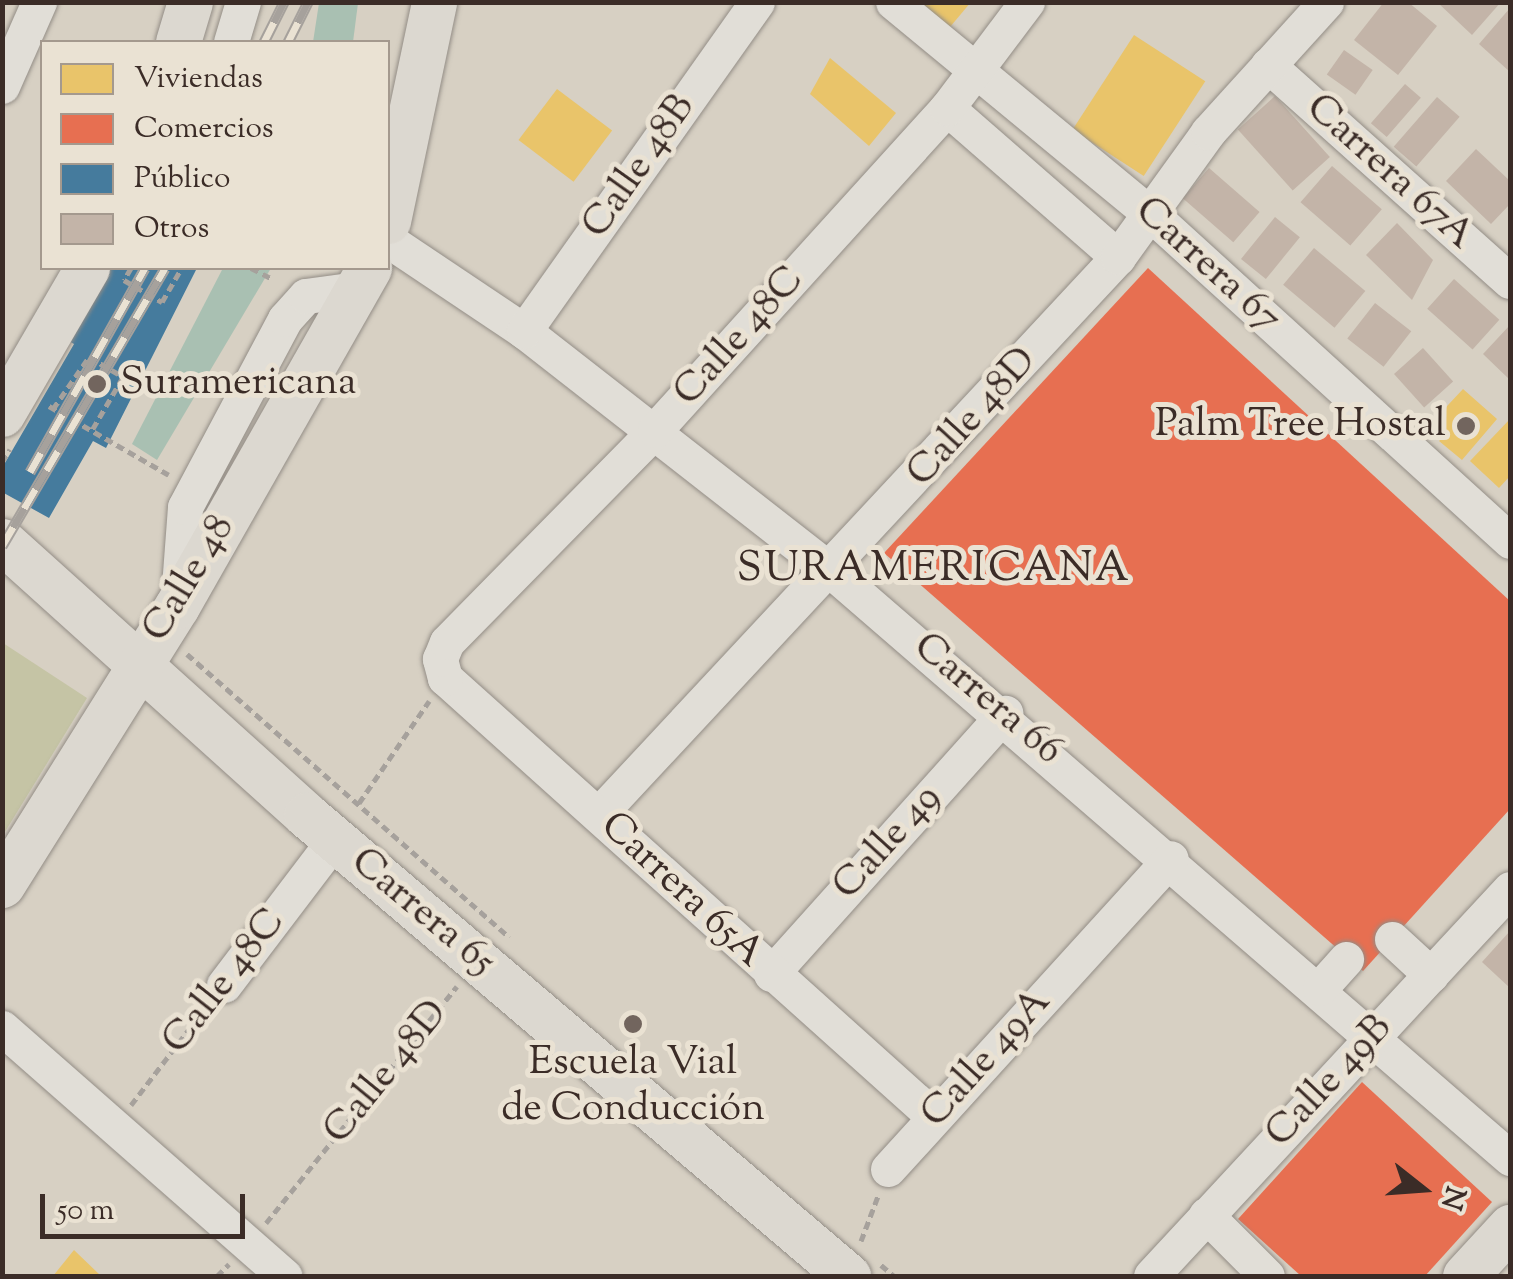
<!DOCTYPE html>
<meta charset="utf-8">
<style>
body{margin:0}
#map{position:relative;width:1513px;height:1279px;overflow:hidden;background:#d7d0c3;font-family:"Sorts Mill Goudy",serif}
div>[style]{position:absolute}
.green>*{inset:0;background:#c5c4a5}
.water>*{inset:0;background:#a9c0b2}
.homes>*{inset:0;background:#e9c46a;transform-origin:0 0}
.shops>*{inset:0;background:#e76f51}
.public>*{inset:0;background:#457b9d}
.building>*{inset:0;background:#c3b4a8;transform-origin:0 0}
.path>*{height:5px;margin-top:-2.5px;transform-origin:0;background:repeating-linear-gradient(90deg,#a6a19c 0 8px,transparent 0 13px)}
.roads{filter:drop-shadow(0 0 2px #938d86) drop-shadow(0 0 2px #938d86)}
.minor>*{height:35px;margin:-17.5px;padding:0 17.5px;transform-origin:17.5px;border-radius:17.5px;background:#e1ded7}
.major>*{height:45px;margin:-22.5px;padding:0 22.5px;transform-origin:22.5px;border-radius:22.5px;background:#dcd8d0}
.rail>*{height:11px;margin-top:-5.5px;transform-origin:0;background:repeating-linear-gradient(90deg,#eae2d3 0 22px,#a6a19c 0 44px);box-sizing:border-box;border-block:2px solid #a6a19c}
.dots>*{width:28px;height:28px;translate:-50% -50%;box-sizing:border-box;border:5px solid #eae2d3;border-radius:50%}
span{translate:-50% -50%;white-space:nowrap;text-align:center;line-height:1.15;-webkit-text-stroke:10px #eae2d3;paint-order:stroke}
.street-label{font-size:40px;color:#3b2c27}
.poi-label{font-size:40px;color:#3b2c27}
.left{translate:0 -50%;text-align:left}
.right{translate:-100% -50%;text-align:right}
.neighbourhood-label{font-size:42px;color:#3b2c27;letter-spacing:2.5px}
.frame{position:absolute;inset:0;border:5px solid #3b2c27;pointer-events:none}
.legend{position:absolute;left:40px;top:40px;width:350px;height:230px;box-sizing:border-box;background:#eae2d3;border:2px solid #a4998e;margin:0;padding:12px 18px;list-style:none;font-size:30px;color:#3b2c27}
.legend li{display:flex;align-items:center;gap:20px;height:50px}
.legend b{width:50px;border:2px solid #a4998e}
.north{position:absolute;left:1373px;top:1139px;width:100px;height:100px;-webkit-text-stroke:8px #eae2d3;paint-order:stroke;rotate:107deg;font-size:28px;font-weight:700;line-height:40px;text-align:center;color:#3b2c27}
.north::after{content:'';display:block;margin:auto;width:35px;height:45px;background:#3b2c27;clip-path:polygon(50% 0,100% 100%,50% 72%,0 100%)}
.scale{position:absolute;left:40px;top:1194px;width:205px;height:45px;box-sizing:border-box;border:5px solid #3b2c27;border-top:0;padding-left:12px;font-size:30px;line-height:35px;white-space:nowrap;color:#3b2c27;-webkit-text-stroke:8px #eae2d3;paint-order:stroke}
</style>
<div id="map">
<div class="green">
<div style="clip-path:polygon(3px 643px,87px 698px,3px 835px)"></div>
</div>
<div class="water">
<div style="clip-path:polygon(319px 3px,358px 3px,353px 42px,313px 42px)"></div>
<div style="clip-path:polygon(223px 268px,271px 268px,157px 460px,132px 444px)"></div>
</div>
<div class="homes">
<div style="clip-path:polygon(904px 2px,971px 2px,945px 33px)"></div>
<div style="left:1134px;top:35px;width:85px;height:113px;rotate:33deg"></div>
<div style="clip-path:polygon(830px 58px,896px 113px,869px 146px,810px 94px)"></div>
<div style="left:557px;top:89px;width:69px;height:64px;rotate:37deg"></div>
<div style="clip-path:polygon(1463px 389px,1497px 419px,1462px 460px,1439px 441px,1448px 432px,1434px 420px)"></div>
<div style="clip-path:polygon(1510px 419px,1510px 476px,1499px 488px,1470px 461px)"></div>
<div style="clip-path:polygon(74px 1250px,101px 1276px,53px 1276px)"></div>
</div>
<div class="shops">
<div style="clip-path:polygon(1148px 268px,1510px 601px,1510px 809px,1363px 971px,884px 553px)"></div>
<div style="clip-path:polygon(1362px 1082px,1492px 1202px,1425px 1276px,1301px 1276px,1238px 1219px)"></div>
</div>
<div class="public">
<div style="clip-path:polygon(98px 268px,197px 268px,106px 448px,93px 441px,49px 518px,2px 492px,2px 468px,74px 344px,60px 336px)"></div>
</div>
<div class="building">
<div style="clip-path:polygon(1384px 2px,1408px 2px,1437px 26px,1398px 75px,1354px 40px)"></div>
<div style="clip-path:polygon(1437px 2px,1501px 2px,1472px 35px)"></div>
<div style="clip-path:polygon(1510px 8px,1510px 72px,1479px 44px)"></div>
<div style="left:1344px;top:50px;width:35px;height:30px;rotate:35deg"></div>
<div style="left:1405px;top:84px;width:21px;height:52px;rotate:41deg"></div>
<div style="left:1275px;top:96px;width:82px;height:50px;rotate:48deg"></div>
<div style="left:1437px;top:97px;width:30px;height:66px;rotate:41deg"></div>
<div style="clip-path:polygon(1476px 149px,1510px 181px,1510px 204px,1491px 224px,1446px 181px)"></div>
<div style="left:1332px;top:166px;width:66px;height:48px;rotate:41deg"></div>
<div style="left:1209px;top:168px;width:67px;height:40px;rotate:41deg"></div>
<div style="left:1275px;top:217px;width:32px;height:54px;rotate:39deg"></div>
<div style="clip-path:polygon(1397px 223px,1433px 260px,1412px 300px,1366px 255px)"></div>
<div style="left:1314px;top:248px;width:67px;height:48px;rotate:40deg"></div>
<div style="left:1454px;top:279px;width:61px;height:40px;rotate:42deg"></div>
<div style="left:1375px;top:303px;width:46px;height:45px;rotate:38deg"></div>
<div style="clip-path:polygon(1510px 325px,1510px 380px,1483px 354px)"></div>
<div style="left:1423px;top:348px;width:45px;height:39px;rotate:48deg"></div>
<div style="clip-path:polygon(1510px 931px,1510px 988px,1482px 962px)"></div>
</div>
<div class="path">
<div style="left:131px;top:268px;width:14px;rotate:120deg"></div>
<div style="left:124px;top:280px;width:44px;rotate:30.1deg"></div>
<div style="left:162px;top:302px;width:39px;rotate:-60deg"></div>
<div style="left:251px;top:268px;width:22px;rotate:27deg"></div>
<div style="left:49px;top:406px;width:138px;rotate:29.9deg"></div>
<div style="left:53px;top:409px;width:63px;rotate:-55.3deg"></div>
<div style="left:89px;top:357px;width:39px;rotate:30deg"></div>
<div style="left:123px;top:377px;width:61px;rotate:120.3deg"></div>
<div style="left:2px;top:462px;width:15px;rotate:-58deg"></div>
<div style="left:187px;top:654px;width:429px;rotate:41.3deg"></div>
<div style="left:359px;top:803px;width:124px;rotate:-55.5deg"></div>
<div style="left:131px;top:1105px;width:123px;rotate:-52.6deg"></div>
<div style="left:266px;top:1223px;width:304px;rotate:-51.1deg"></div>
<div style="left:861px;top:1241px;width:48px;rotate:-69.3deg"></div>
<div style="left:881px;top:1265px;width:17px;rotate:40deg"></div>
<div style="left:217px;top:1276px;width:17px;rotate:-45deg"></div>
</div>
<div class="roads">
<div class="minor">
<div style="left:893px;top:2px;width:337px;rotate:39.5deg"></div>
<div style="left:1153px;top:216px;width:483px;rotate:42.3deg"></div>
<div style="left:231px;top:42px;width:42px;rotate:-73.3deg"></div>
<div style="left:1268px;top:65px;width:324px;rotate:41.8deg"></div>
<div style="left:2px;top:86px;width:92px;rotate:-66.2deg"></div>
<div style="left:947px;top:108px;width:227px;rotate:41.1deg"></div>
<div style="left:388px;top:240px;width:164px;rotate:33.8deg"></div>
<div style="left:524px;top:331px;width:388px;rotate:38deg"></div>
<div style="left:830px;top:570px;width:899px;rotate:40.85deg"></div>
<div style="left:524px;top:331px;width:403px;rotate:-54.7deg"></div>
<div style="left:178px;top:600px;width:93px;rotate:-85.7deg"></div>
<div style="left:185px;top:507px;width:213px;rotate:-62deg"></div>
<div style="left:285px;top:319px;width:31px;rotate:-48deg"></div>
<div style="left:306px;top:296px;width:52px;rotate:-7.7deg"></div>
<div style="left:599px;top:814px;width:761px;rotate:-47.02deg"></div>
<div style="left:1118px;top:257px;width:154px;rotate:-54.2deg"></div>
<div style="left:1208px;top:132px;width:176px;rotate:-47.8deg"></div>
<div style="left:1392px;top:939px;width:53px;rotate:42.7deg"></div>
<div style="left:771px;top:974px;width:351px;rotate:-48.1deg"></div>
<div style="left:224px;top:985px;width:183px;rotate:-52.8deg"></div>
<div style="left:1320px;top:988px;width:39px;rotate:-48deg"></div>
<div style="left:2px;top:1028px;width:376px;rotate:41.3deg"></div>
<div style="left:933px;top:1116px;width:656px;rotate:-138.09deg"></div>
<div style="left:445px;top:678px;width:20px;rotate:-105deg"></div>
<div style="left:440px;top:659px;width:18px;rotate:-68deg"></div>
<div style="left:447px;top:642px;width:297px;rotate:-45.5deg"></div>
<div style="left:655px;top:430px;width:435px;rotate:-47.8deg"></div>
<div style="left:947px;top:108px;width:133px;rotate:-53deg"></div>
<div style="left:888px;top:1169px;width:420px;rotate:-47.7deg"></div>
<div style="left:1206px;top:1215px;width:86px;rotate:45deg"></div>
<div style="left:1151px;top:1276px;width:528px;rotate:-47.15deg"></div>
</div>
<div class="major">
<div style="left:178px;top:42px;width:42px;rotate:-73.3deg"></div>
<div style="left:388px;top:221px;width:224px;rotate:-78.1deg"></div>
<div style="left:2px;top:414px;width:169px;rotate:-59.8deg"></div>
<div style="left:2px;top:541px;width:409px;rotate:42deg"></div>
<div style="left:306px;top:815px;width:712px;rotate:40.38deg"></div>
<div style="left:2px;top:885px;width:329px;rotate:-57.9deg"></div>
<div style="left:177px;top:606px;width:389px;rotate:-60.4deg"></div>
<div style="left:1465px;top:1276px;width:67px;rotate:-47.4deg"></div>
</div>
</div>
<div class="rail">
<div style="left:264px;top:42px;width:45px;rotate:-63.4deg"></div>
<div style="left:288px;top:42px;width:45px;rotate:-63.4deg"></div>
<div style="left:30px;top:472px;width:234px;rotate:-60.6deg"></div>
<div style="left:2px;top:546px;width:322px;rotate:-59.6deg"></div>
</div>
<div class="dots">
<div style="left:97px;top:384px;background:#72655e"></div>
<div style="left:1466px;top:426px;background:#72655e"></div>
<div style="left:633px;top:1024px;background:#72655e"></div>
</div>
<div class="street-label">
<span style="left:640px;top:167px;rotate:-55deg">Calle 48B</span>
<span style="left:1389px;top:173px;rotate:42deg">Carrera 67A</span>
<span style="left:1207px;top:266px;rotate:42deg">Carrera 67</span>
<span style="left:740px;top:337px;rotate:-48deg">Calle 48C</span>
<span style="left:973px;top:418px;rotate:-48deg">Calle 48D</span>
<span style="left:190px;top:579px;rotate:-59deg">Calle 48</span>
<span style="left:987px;top:700px;rotate:40deg">Carrera 66</span>
<span style="left:888px;top:843px;rotate:-48deg">Calle 49</span>
<span style="left:681px;top:891px;rotate:43deg">Carrera 65A</span>
<span style="left:422px;top:913px;rotate:40deg">Carrera 65</span>
<span style="left:225px;top:982px;rotate:-52deg">Calle 48C</span>
<span style="left:987px;top:1059px;rotate:-48deg">Calle 49A</span>
<span style="left:387px;top:1073px;rotate:-51deg">Calle 48D</span>
<span style="left:1330px;top:1082px;rotate:-47deg">Calle 49B</span>
</div>
<div class="poi-label">
<span class="left" style="left:120px;top:384px">Suramericana</span>
<span class="right" style="left:1446px;top:426px">Palm Tree Hostal</span>
<span style="left:633px;top:1087px">Escuela Vial<br>de Conducción</span>
</div>
<div class="neighbourhood-label">
<span style="left:934px;top:570px">SURAMERICANA</span>
</div>
<div class="frame"></div>
<ul class="legend">
<li><b style="height:28px;background:#e9c46a"></b>Viviendas</li>
<li><b style="height:28px;background:#e76f51"></b>Comercios</li>
<li><b style="height:28px;background:#457b9d"></b>Público</li>
<li><b style="height:28px;background:#c3b4a8"></b>Otros</li>
</ul>
<div class="north">N</div>
<div class="scale">50 m</div>
</div>
